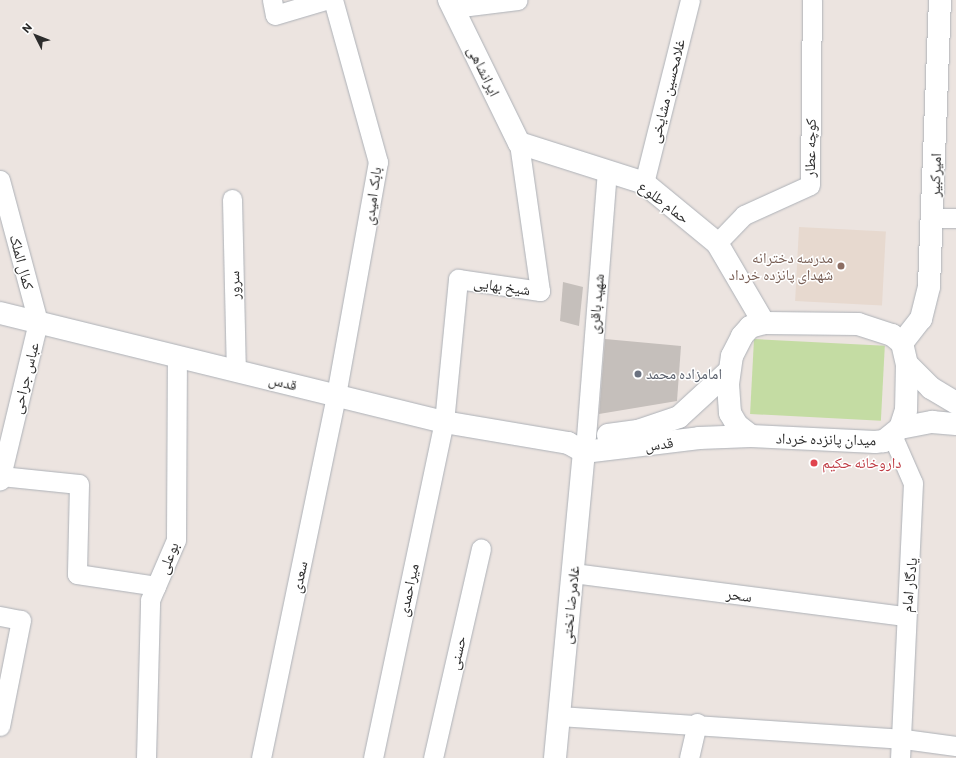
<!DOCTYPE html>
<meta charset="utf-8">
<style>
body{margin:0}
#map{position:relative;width:956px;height:758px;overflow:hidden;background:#ece4e0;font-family:Commissioner,"Noto Naskh Arabic",sans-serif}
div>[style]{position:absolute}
.education>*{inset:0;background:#e7d9cf;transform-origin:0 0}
.green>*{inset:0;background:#c4dca3;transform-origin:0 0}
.building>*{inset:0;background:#c5bfbb}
.roads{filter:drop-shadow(0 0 1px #adb1b7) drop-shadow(0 0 1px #adb1b7)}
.minor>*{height:19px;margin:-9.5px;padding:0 9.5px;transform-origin:9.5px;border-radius:9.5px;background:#fff}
.tertiary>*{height:22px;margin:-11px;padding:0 11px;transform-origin:11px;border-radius:11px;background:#fff}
.secondary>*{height:22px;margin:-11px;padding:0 11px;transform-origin:11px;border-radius:11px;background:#fff}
.dots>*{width:11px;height:11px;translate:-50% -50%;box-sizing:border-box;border:2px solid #fff;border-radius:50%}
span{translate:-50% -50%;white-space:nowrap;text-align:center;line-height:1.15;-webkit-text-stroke:3px #fff;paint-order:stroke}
.street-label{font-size:15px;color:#2c2c2c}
.education-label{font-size:15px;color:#785e54}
.right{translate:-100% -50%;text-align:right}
.worship-label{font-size:15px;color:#5b616d}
.left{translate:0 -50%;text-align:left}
.health-label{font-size:15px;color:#be3a42}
.north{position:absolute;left:16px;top:16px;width:40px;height:40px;-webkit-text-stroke:3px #fff;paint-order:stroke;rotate:312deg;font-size:11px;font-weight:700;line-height:16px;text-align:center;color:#2c2c2c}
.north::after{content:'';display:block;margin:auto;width:14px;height:18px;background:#2c2c2c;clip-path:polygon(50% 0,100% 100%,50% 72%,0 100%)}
</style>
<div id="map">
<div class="education">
<div style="left:799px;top:227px;width:87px;height:74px;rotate:3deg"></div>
</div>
<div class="green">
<div style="left:754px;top:339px;width:131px;height:75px;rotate:3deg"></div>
</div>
<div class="building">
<div style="clip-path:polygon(563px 282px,583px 287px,579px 326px,560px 321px)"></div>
<div style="clip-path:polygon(605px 339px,681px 346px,677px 401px,599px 414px)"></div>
</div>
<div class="roads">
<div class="minor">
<div style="left:272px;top:0;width:15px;rotate:79deg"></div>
<div style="left:275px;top:15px;width:52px;rotate:-16.7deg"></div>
<div style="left:453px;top:8px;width:65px;rotate:-7deg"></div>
<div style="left:0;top:180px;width:147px;rotate:75deg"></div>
<div style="left:38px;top:322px;width:163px;rotate:103.5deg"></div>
<div style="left:644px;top:183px;width:189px;rotate:-75.9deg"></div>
<div style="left:232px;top:199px;width:172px;rotate:88.7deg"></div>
<div style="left:933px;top:218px;width:23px"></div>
<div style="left:717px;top:243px;width:39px;rotate:-46deg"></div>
<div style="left:744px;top:215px;width:72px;rotate:-24.4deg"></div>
<div style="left:810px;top:185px;width:185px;rotate:-89.4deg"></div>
<div style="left:892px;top:435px;width:52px;rotate:66.4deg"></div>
<div style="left:913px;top:483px;width:275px;rotate:92.7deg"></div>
<div style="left:586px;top:437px;width:267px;rotate:-85.5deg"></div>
<div style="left:1px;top:476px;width:78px;rotate:5.9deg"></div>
<div style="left:79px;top:484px;width:90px;rotate:91.3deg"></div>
<div style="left:77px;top:574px;width:80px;rotate:8.6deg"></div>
<div style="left:573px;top:573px;width:335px;rotate:7.4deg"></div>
<div style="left:0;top:616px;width:21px;rotate:11deg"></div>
<div style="left:21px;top:620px;width:108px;rotate:101.2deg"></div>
<div style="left:559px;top:716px;width:346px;rotate:3.8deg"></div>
<div style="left:904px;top:739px;width:52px;rotate:7.7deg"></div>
<div style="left:146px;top:758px;width:158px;rotate:-88.5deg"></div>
<div style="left:150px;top:600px;width:65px;rotate:-66.6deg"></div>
<div style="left:176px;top:540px;width:184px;rotate:-89.7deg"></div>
<div style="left:261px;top:758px;width:371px;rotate:-78.3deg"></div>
<div style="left:336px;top:395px;width:237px;rotate:-79.8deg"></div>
<div style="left:378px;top:162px;width:168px;rotate:-105.5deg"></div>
<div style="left:373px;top:758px;width:343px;rotate:-78.1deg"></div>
<div style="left:444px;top:422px;width:144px;rotate:-84.4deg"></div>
<div style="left:458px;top:279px;width:83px;rotate:8.3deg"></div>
<div style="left:540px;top:291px;width:149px;rotate:-98.1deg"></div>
<div style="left:433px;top:758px;width:215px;rotate:-77.1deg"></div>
<div style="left:689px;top:758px;width:36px;rotate:-77deg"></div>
</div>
<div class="tertiary">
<div style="left:449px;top:0;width:159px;rotate:63.9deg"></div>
<div style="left:519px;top:143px;width:131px;rotate:17.7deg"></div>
<div style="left:644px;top:183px;width:94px;rotate:39.4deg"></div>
<div style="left:717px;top:243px;width:93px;rotate:59.6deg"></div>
<div style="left:555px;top:758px;width:307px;rotate:-84.6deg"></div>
</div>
<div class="secondary">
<div style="left:0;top:313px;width:457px;rotate:13.8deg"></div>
<div style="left:444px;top:422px;width:126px;rotate:9.6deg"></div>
<div style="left:568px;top:443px;width:18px;rotate:29deg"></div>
<div style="left:584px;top:452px;width:116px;rotate:-6.9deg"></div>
<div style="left:699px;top:438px;width:52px;rotate:-2.2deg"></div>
<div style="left:764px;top:323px;width:94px;rotate:0.6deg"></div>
<div style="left:858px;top:324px;width:36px;rotate:18deg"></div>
<div style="left:892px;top:335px;width:13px;rotate:39deg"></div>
<div style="left:902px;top:343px;width:22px;rotate:77deg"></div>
<div style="left:907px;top:364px;width:46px;rotate:91.2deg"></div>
<div style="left:906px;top:410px;width:19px;rotate:108deg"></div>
<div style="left:900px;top:428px;width:21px;rotate:141deg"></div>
<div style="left:884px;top:441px;width:9px;rotate:174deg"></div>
<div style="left:875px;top:442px;width:124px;rotate:-177.2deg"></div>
<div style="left:751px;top:436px;width:18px;rotate:-142deg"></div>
<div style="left:737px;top:425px;width:14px;rotate:-120deg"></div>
<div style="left:730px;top:413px;width:29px;rotate:-94deg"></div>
<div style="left:728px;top:384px;width:28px;rotate:-82deg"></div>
<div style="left:732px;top:356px;width:22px;rotate:-63deg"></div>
<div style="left:742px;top:336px;width:12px;rotate:-48deg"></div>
<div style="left:750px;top:327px;width:15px;rotate:-16deg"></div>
<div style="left:902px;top:343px;width:31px;rotate:-52deg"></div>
<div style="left:921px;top:319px;width:34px;rotate:-76deg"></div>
<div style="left:929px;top:286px;width:286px;rotate:-87.8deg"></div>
<div style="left:907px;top:364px;width:34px;rotate:45deg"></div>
<div style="left:931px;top:388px;width:29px;rotate:31deg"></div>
<div style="left:900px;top:428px;width:33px;rotate:-11deg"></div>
<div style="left:932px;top:422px;width:24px;rotate:5deg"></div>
<div style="left:608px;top:435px;width:30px;rotate:-8deg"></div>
<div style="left:638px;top:431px;width:43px;rotate:-18.9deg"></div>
<div style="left:679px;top:417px;width:68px;rotate:-42.6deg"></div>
</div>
</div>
<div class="dots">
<div style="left:841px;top:266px;background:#8d6e63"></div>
<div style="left:638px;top:374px;background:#6b7280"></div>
<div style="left:814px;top:463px;background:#e0444e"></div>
</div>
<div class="street-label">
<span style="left:484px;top:71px;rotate:64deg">ایرانشاهی</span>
<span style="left:667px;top:91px;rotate:-76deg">غلامحسین مشایخی</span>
<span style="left:810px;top:148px;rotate:-89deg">کوچه عطار</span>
<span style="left:935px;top:175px;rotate:-88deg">امیرکبیر</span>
<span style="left:372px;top:196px;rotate:-82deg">بابک امیدی</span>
<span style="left:664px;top:202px;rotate:37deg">حمام طلوع</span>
<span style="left:22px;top:262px;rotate:75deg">کمال الملک</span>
<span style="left:234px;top:285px;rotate:-91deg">سرور</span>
<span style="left:502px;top:286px;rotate:8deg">شیخ بهایی</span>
<span style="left:596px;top:304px;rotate:-85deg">شهید باقری</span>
<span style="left:25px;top:378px;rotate:-76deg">عباس جراحی</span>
<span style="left:283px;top:382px;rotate:14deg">قدس</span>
<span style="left:826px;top:439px;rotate:1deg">میدان پانزده خرداد</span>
<span style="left:659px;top:444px;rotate:-8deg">قدس</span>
<span style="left:168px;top:558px;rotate:-69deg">بوعلی</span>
<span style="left:299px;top:577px;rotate:-78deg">سعدی</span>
<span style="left:909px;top:585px;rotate:-84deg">یادگار امام</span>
<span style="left:408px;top:590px;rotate:-78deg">میراحمدی</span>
<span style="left:739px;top:595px;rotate:7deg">سحر</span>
<span style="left:570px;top:605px;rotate:-84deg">غلامرضا تختی</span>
<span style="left:457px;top:653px;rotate:-77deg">حسنی</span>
</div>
<div class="education-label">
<span class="right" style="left:833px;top:266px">مدرسه دخترانه<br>شهدای پانزده خرداد</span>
</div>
<div class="worship-label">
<span class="left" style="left:646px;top:374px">امامزاده محمد</span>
</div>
<div class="health-label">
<span class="left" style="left:822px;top:463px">داروخانه حکیم</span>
</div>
<div class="north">N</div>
</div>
